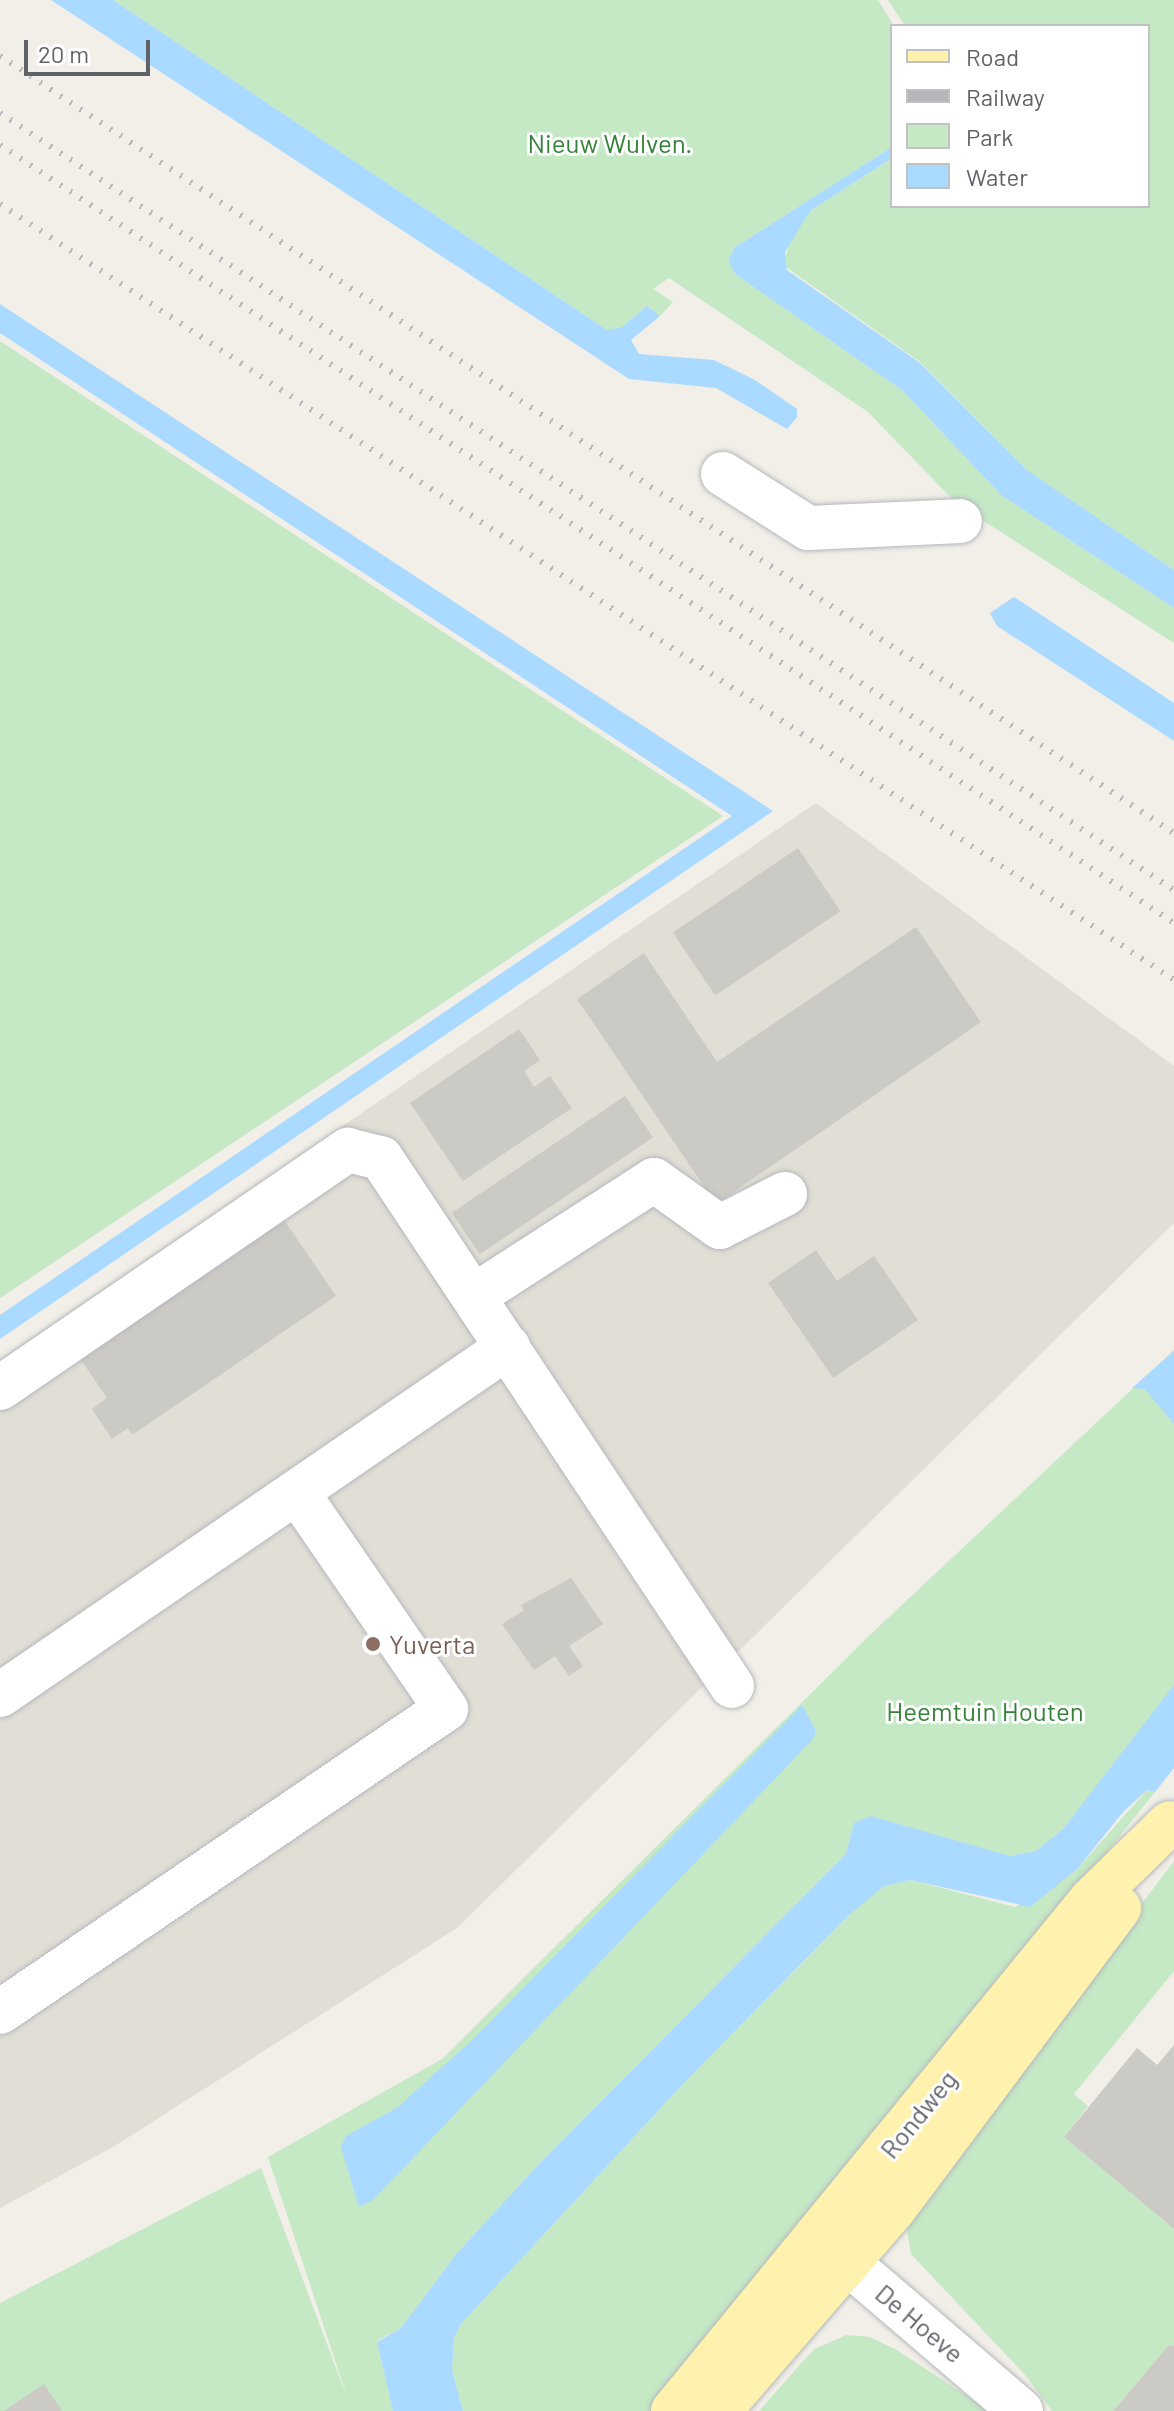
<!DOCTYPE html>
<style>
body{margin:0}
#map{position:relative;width:1174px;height:2411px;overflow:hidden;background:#f1efe8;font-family:Barlow,sans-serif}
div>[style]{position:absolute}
.education>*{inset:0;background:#e1ded6}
.green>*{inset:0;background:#c5e8c5}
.water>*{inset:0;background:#aadaff}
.building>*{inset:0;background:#cccac5;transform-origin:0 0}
.roads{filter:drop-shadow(0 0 2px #b5b8bc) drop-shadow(0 0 2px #b5b8bc)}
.minor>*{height:44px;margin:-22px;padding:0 22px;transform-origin:22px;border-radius:22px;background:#fff}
.major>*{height:44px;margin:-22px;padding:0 22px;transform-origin:22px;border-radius:22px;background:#fff2af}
.rail>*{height:6px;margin-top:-3px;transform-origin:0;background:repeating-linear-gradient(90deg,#b6b7b8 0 2px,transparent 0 12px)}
.dots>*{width:22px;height:22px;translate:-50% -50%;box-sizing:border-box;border:4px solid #fff;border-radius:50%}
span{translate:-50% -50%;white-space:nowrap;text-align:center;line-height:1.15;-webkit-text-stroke:6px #fff;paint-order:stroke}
.park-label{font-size:26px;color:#348238}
.education-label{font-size:26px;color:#785e54}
.left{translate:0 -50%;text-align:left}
.street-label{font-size:26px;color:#5f6368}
.legend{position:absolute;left:890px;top:24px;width:260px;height:184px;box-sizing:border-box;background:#fff;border:2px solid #bfc1c3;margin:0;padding:10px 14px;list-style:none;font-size:24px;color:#5f6368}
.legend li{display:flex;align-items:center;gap:16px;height:40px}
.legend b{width:40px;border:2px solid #bfc1c3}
.scale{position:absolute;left:24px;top:40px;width:126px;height:36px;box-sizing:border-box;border:4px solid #5f6368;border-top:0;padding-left:10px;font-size:24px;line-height:28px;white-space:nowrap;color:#5f6368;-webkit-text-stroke:6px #fff;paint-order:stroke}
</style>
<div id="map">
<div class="education">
<div style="clip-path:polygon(816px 803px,1174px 1066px,1174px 1223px,457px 1928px,113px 2147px,0 2208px,0 1360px)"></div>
</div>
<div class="green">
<div style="clip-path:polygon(113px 0,878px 0,894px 26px,892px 147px,734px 248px,728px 261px,735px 274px,903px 391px,1001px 495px,1174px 608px,1174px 643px,957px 504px,868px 412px,669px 278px,653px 289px,673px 302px,660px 316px,647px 306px,622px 327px,607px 330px)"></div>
<div style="clip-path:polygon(888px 0,1174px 0,1174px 570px,1027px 470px,920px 362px,783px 265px,793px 232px,810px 211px,892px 158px,892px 206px,1148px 206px,1148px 26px,905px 26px)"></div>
<div style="clip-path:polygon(0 341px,723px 816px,0 1298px)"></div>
<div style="clip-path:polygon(1174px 1350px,1174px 1687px,1063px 1829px,1036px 1851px,1010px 1856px,894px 1823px,854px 1823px,846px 1854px,539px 2164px,457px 2253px,401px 2328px,377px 2341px,393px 2411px,0 2411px,0 2303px,261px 2168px,348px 2400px,268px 2157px,442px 2059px,873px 1632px)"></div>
<div style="clip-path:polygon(1147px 1790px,1155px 1792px,659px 2411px,463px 2411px,452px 2370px,454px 2338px,461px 2324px,682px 2085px,865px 1899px,884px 1886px,911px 1880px,1015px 1907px,1078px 1868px)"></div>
<div style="clip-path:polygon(1174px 1861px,1174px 1971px,1074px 2094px,1088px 2106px,1064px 2137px,1174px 2229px,1174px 2346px,1169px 2345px,1113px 2411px,1052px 2411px,1026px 2376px,911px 2254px,907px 2231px,916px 2203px)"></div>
<div style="clip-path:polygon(847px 2335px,870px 2337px,895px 2349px,990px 2411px,759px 2411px,814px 2349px)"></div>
</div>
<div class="water">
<div style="clip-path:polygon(51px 0,113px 0,607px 330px,622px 327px,647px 306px,660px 316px,631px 340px,639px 354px,714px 360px,755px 380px,797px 409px,797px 417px,787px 429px,716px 388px,629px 379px)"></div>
<div style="clip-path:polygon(892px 147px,892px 158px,810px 211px,785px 252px,787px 270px,920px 363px,1027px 470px,1174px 570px,1174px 608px,1001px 495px,903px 391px,735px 274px,728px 261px,734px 248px)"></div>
<div style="clip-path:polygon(0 304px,773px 811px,0 1339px,0 1315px,732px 816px,0 333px)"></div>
<div style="clip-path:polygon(1014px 597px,1174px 703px,1174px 741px,997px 626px,990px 613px)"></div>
<div style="clip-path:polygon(1174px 1351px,1174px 1424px,1145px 1389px,1132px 1388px)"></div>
<div style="clip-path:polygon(1174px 1685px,1174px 1768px,1155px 1792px,1147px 1790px,1123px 1812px,1078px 1868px,1030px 1907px,911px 1880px,884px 1886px,849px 1915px,682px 2085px,461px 2324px,454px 2338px,452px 2370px,463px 2411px,393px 2411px,377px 2342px,401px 2328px,457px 2253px,539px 2164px,846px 1854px,854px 1823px,871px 1816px,1010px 1856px,1036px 1851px,1063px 1829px)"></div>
<div style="clip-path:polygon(802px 1705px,816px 1731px,813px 1739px,373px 2200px,359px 2207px,341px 2147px,346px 2136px,398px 2107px,471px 2041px)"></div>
</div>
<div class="building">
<div style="left:798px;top:848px;width:76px;height:151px;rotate:56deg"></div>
<div style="clip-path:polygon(916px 927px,981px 1022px,716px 1204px,577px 999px,644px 953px,717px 1062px)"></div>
<div style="clip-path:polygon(519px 1029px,540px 1060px,524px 1071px,534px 1087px,550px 1076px,572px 1108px,463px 1181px,410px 1103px)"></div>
<div style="left:625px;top:1096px;width:50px;height:209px;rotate:56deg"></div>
<div style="clip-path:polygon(282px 1217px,336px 1296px,132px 1435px,128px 1428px,112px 1439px,92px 1409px,107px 1398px,79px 1357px)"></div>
<div style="clip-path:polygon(816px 1250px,837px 1281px,874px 1256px,918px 1320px,833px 1378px,768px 1283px)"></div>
<div style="clip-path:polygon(571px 1578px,603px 1624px,569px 1646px,583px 1666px,569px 1676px,555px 1656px,534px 1670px,502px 1624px,524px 1610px,521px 1605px)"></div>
<div style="clip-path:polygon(1174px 2045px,1174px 2229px,1064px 2137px,1137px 2048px,1157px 2065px)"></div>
<div style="clip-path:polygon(1169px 2345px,1174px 2346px,1174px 2411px,1113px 2411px)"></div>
<div style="clip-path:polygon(44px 2384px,62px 2411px,4px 2411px)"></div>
</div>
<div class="roads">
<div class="minor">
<div style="left:723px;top:474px;width:101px;rotate:32.4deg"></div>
<div style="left:808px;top:528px;width:152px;rotate:-2.6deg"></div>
<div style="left:474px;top:1296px;width:214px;rotate:-32.8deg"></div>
<div style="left:654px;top:1180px;width:81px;rotate:35.5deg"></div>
<div style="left:720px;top:1227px;width:73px;rotate:-26.9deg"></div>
<div style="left:0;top:1388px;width:422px;rotate:-34.4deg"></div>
<div style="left:348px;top:1150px;width:34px;rotate:14deg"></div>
<div style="left:381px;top:1158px;width:634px;rotate:56.39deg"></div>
<div style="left:0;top:1695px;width:616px;rotate:-34.41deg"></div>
<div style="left:0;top:2012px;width:539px;rotate:-34.19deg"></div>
<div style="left:446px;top:1709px;width:263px;rotate:-124.5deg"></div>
<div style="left:819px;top:2238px;width:266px;rotate:40.6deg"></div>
</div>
<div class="major">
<div style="left:673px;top:2411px;width:660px;rotate:-50.72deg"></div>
<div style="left:1091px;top:1900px;width:110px;rotate:-44.3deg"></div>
<div style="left:719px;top:2411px;width:267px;rotate:-49.1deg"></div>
<div style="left:894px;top:2209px;width:376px;rotate:-53.2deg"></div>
</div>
</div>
<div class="rail">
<div style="left:0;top:56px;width:1408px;rotate:33.5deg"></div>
<div style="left:0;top:113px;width:1408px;rotate:33.5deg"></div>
<div style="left:0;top:145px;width:1408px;rotate:33.53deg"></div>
<div style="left:0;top:204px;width:1407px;rotate:33.46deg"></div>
</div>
<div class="dots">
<div style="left:373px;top:1644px;background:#8d6e63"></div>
</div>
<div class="park-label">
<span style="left:610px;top:143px">Nieuw Wulven.</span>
<span style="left:985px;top:1711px">Heemtuin Houten</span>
</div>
<div class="education-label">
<span class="left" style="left:389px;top:1644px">Yuverta</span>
</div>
<div class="street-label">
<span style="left:918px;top:2114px;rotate:-51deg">Rondweg</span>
<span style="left:920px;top:2323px;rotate:40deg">De Hoeve</span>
</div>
<ul class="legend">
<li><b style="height:10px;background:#fff2af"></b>Road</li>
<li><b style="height:10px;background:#b6b7b8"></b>Railway</li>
<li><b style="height:22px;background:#c5e8c5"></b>Park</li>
<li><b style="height:22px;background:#aadaff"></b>Water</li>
</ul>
<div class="scale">20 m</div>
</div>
